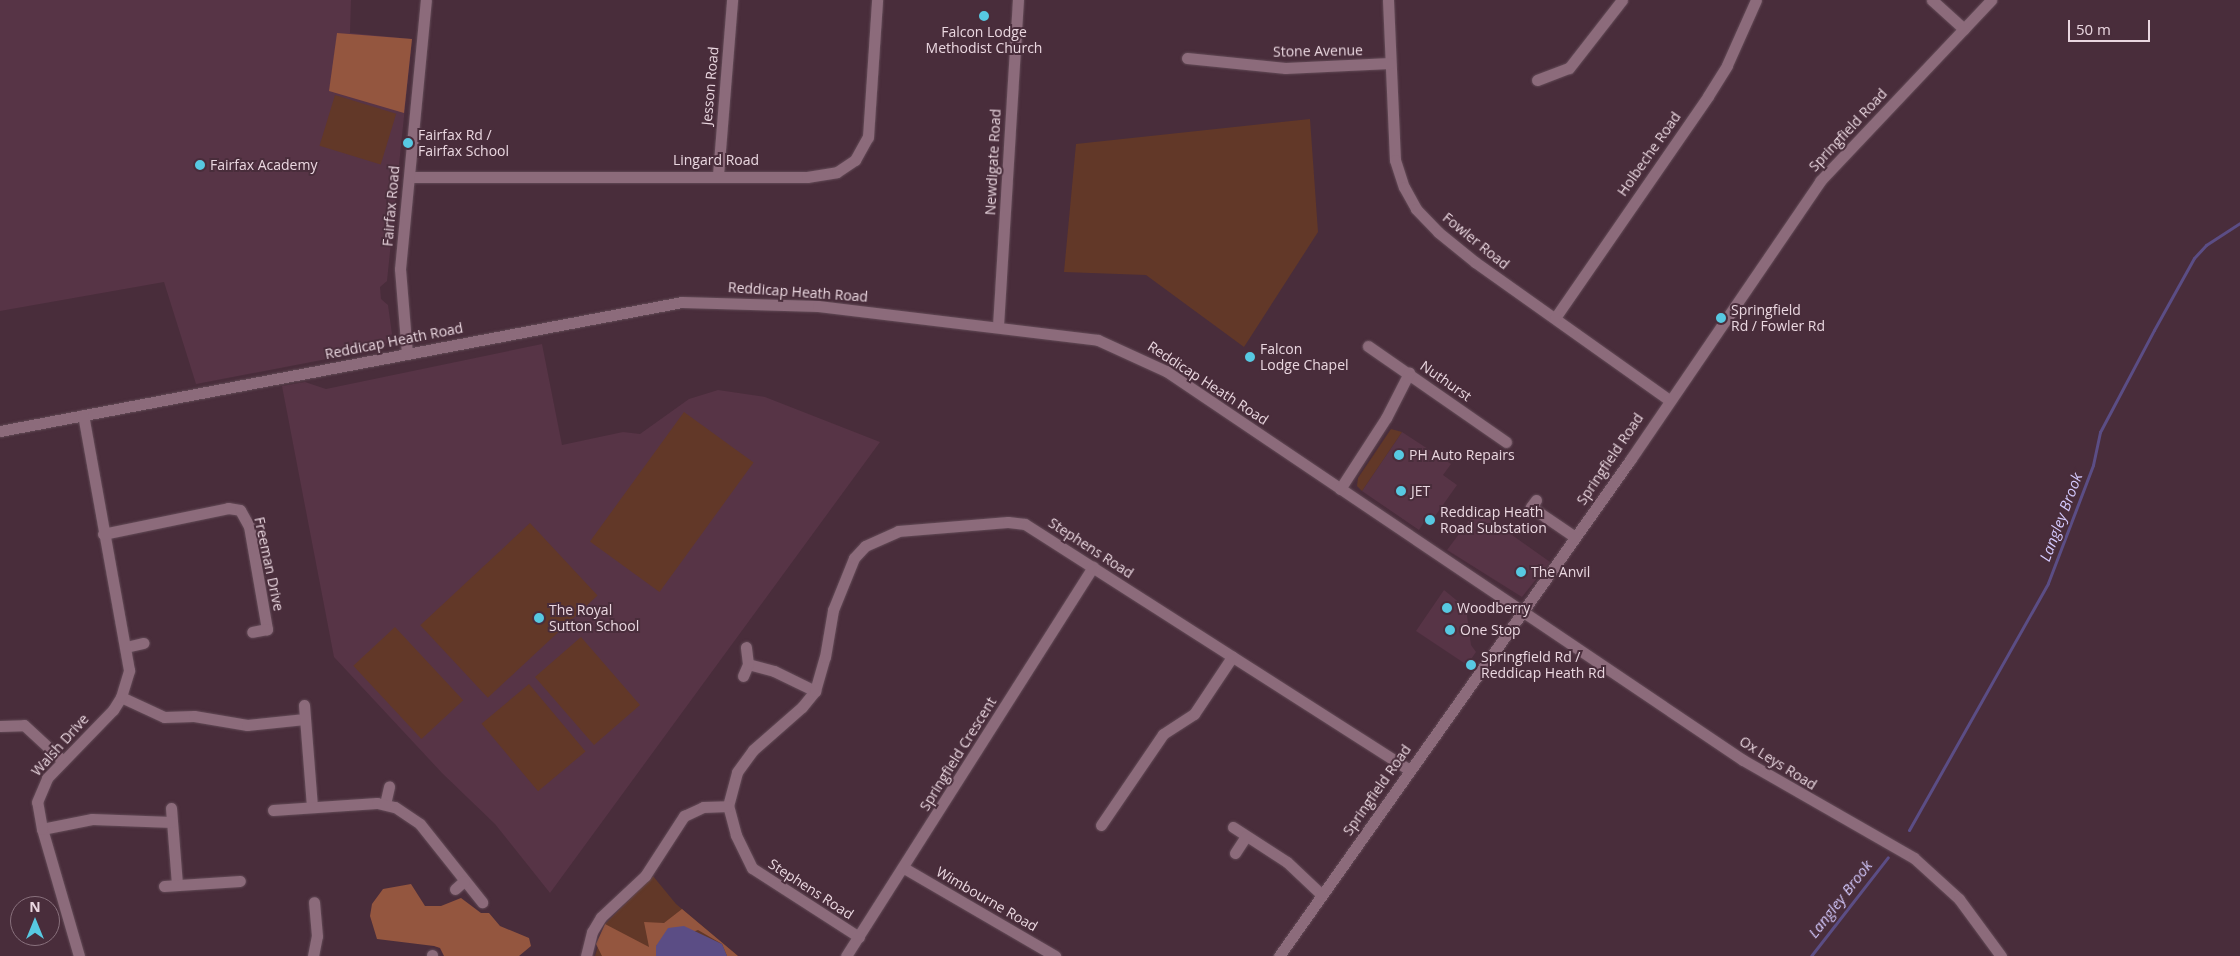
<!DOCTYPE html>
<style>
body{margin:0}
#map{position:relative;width:2240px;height:956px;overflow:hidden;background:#492d3b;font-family:"Open Sans",sans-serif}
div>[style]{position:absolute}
.built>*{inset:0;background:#573446}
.green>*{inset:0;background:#623828;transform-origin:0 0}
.forest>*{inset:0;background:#94563f}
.water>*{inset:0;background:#5b4d85}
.stream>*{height:3px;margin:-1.5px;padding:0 1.5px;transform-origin:1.5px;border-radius:1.5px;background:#5b4d85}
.roads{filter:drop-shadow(0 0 1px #634b57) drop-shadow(0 0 1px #634b57)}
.street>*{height:11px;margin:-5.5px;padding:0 5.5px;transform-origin:5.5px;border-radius:5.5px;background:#8c6b7b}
.dots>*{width:14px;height:14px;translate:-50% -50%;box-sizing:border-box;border:2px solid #492d3b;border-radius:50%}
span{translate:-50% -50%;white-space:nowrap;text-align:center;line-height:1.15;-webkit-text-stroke:4px #492d3b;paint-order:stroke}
.poi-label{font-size:14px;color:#ead7e0}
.left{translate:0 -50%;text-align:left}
.street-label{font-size:14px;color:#ead7e0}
.water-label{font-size:15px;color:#d4c9fd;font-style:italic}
.north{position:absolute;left:10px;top:896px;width:50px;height:50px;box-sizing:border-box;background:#492d3b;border:1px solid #89717d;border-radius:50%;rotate:0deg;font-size:14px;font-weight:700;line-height:20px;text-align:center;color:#ead7e0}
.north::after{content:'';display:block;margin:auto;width:18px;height:22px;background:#57c9e2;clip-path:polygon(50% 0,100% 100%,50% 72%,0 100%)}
.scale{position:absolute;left:2068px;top:20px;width:82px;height:22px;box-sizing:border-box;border:2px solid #ead7e0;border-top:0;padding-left:6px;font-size:15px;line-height:18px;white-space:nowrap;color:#ead7e0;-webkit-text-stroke:4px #492d3b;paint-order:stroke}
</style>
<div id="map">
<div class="built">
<div style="clip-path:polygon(0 0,351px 0,350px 33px,412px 39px,387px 281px,380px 287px,381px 299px,388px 305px,392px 334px,384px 348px,196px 384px,164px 282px,0 311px)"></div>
<div style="clip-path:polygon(542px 344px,562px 445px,623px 432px,640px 434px,689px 399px,718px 390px,765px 397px,880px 442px,550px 893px,495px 824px,442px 773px,334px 657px,282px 386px,305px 382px,326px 389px)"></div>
<div style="clip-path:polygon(1402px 432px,1451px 464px,1443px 475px,1457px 485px,1433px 519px,1428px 516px,1419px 530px,1362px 491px)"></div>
<div style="clip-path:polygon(1477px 510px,1550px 562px,1522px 597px,1447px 550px)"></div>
<div style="clip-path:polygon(1444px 590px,1466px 608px,1471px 645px,1476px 652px,1467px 665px,1416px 631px)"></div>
</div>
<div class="green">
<div style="left:335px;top:95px;width:64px;height:53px;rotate:17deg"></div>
<div style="clip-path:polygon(1310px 119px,1318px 232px,1244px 347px,1146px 275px,1064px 272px,1076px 144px)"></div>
<div style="left:684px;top:412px;width:86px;height:160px;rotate:36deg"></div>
<div style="clip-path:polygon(1391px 429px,1402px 432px,1362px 491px,1357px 486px,1358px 478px)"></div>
<div style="left:530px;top:523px;width:99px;height:150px;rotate:47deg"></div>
<div style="left:395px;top:627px;width:100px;height:57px;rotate:47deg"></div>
<div style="left:581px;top:637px;width:90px;height:61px;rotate:49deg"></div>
<div style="left:529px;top:684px;width:88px;height:62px;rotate:50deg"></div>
<div style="clip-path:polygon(653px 876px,676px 904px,738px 956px,595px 956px,605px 924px)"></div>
</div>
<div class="forest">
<div style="clip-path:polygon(337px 33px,412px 39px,404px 113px,329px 91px)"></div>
<div style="clip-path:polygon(411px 884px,425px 906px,441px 906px,461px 898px,481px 913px,489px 913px,500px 926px,529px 938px,531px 946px,519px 956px,444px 956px,440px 948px,434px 946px,377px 939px,370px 916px,372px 904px,383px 889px)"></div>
<div style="clip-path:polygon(682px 909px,738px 956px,727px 956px,722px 944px,698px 930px,656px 946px,656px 956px,602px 956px,596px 944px,605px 924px,649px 947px,644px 922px,664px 923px)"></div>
</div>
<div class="water">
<div style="clip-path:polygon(684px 926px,722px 944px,727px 956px,656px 956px,656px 946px,668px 928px)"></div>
</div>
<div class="stream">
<div style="left:1909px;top:830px;width:283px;rotate:-60.6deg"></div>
<div style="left:2048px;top:583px;width:126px;rotate:-69.1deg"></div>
<div style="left:2093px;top:465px;width:34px;rotate:-78deg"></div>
<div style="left:2100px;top:432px;width:115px;rotate:-62.1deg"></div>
<div style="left:2154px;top:330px;width:82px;rotate:-60.9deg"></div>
<div style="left:2194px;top:258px;width:18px;rotate:-47deg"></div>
<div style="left:2206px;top:245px;width:40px;rotate:-32.9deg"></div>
<div style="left:1811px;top:956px;width:125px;rotate:-52.1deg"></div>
</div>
<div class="roads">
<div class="street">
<div style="left:1388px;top:0;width:160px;rotate:87.5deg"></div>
<div style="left:1395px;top:160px;width:28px;rotate:72deg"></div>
<div style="left:1404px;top:187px;width:25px;rotate:61deg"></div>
<div style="left:1416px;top:209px;width:32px;rotate:46deg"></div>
<div style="left:1438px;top:232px;width:48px;rotate:39deg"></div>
<div style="left:1475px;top:262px;width:237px;rotate:35.4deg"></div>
<div style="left:1932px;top:0;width:43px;rotate:42.2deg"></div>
<div style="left:1187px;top:58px;width:99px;rotate:5.8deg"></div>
<div style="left:1285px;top:68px;width:105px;rotate:-2.7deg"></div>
<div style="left:1537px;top:80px;width:34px;rotate:-21deg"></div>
<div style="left:1569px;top:68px;width:86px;rotate:-52.1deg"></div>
<div style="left:718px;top:175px;width:176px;rotate:-85.4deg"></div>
<div style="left:409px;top:177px;width:398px"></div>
<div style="left:807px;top:177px;width:30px;rotate:-9deg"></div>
<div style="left:837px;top:172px;width:22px;rotate:-34deg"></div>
<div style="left:855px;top:160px;width:26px;rotate:-61deg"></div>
<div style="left:868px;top:137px;width:137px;rotate:-86.2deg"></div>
<div style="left:1555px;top:318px;width:270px;rotate:-55.4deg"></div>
<div style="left:1708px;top:96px;width:36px;rotate:-58deg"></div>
<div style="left:1727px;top:65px;width:71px;rotate:-66deg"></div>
<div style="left:998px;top:326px;width:327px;rotate:-86.5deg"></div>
<div style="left:1368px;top:346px;width:168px;rotate:34.8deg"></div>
<div style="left:407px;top:354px;width:85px;rotate:-94.7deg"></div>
<div style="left:400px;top:269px;width:270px;rotate:-84.5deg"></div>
<div style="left:0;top:431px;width:694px;rotate:-10.71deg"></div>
<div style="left:682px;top:302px;width:136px;rotate:1.7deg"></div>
<div style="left:818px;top:306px;width:282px;rotate:6.9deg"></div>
<div style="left:1098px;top:340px;width:75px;rotate:24.5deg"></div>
<div style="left:1166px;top:371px;width:696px;rotate:33.99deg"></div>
<div style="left:1743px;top:760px;width:197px;rotate:29.8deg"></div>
<div style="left:1914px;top:858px;width:61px;rotate:42.3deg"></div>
<div style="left:1959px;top:899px;width:71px;rotate:53.6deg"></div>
<div style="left:1340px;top:489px;width:85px;rotate:-57.1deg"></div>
<div style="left:1386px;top:418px;width:51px;rotate:-62.9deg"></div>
<div style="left:1536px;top:500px;width:9px;rotate:126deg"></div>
<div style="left:1531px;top:507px;width:53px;rotate:34.3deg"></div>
<div style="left:103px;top:534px;width:128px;rotate:-11.7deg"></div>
<div style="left:228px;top:508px;width:12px;rotate:9deg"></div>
<div style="left:240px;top:510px;width:18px;rotate:61deg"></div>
<div style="left:249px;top:526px;width:105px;rotate:80.1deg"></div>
<div style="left:267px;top:629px;width:15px;rotate:169deg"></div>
<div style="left:126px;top:647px;width:18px;rotate:-13deg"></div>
<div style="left:748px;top:664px;width:27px;rotate:15deg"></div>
<div style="left:774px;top:671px;width:46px;rotate:26deg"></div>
<div style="left:743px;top:676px;width:13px;rotate:-67deg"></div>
<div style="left:748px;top:664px;width:17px;rotate:-97deg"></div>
<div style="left:121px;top:697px;width:47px;rotate:24.9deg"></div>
<div style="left:164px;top:717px;width:30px;rotate:-2deg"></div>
<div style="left:194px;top:716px;width:54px;rotate:9.6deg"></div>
<div style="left:247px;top:725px;width:58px;rotate:-5.9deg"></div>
<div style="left:304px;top:705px;width:102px;rotate:85.5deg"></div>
<div style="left:0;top:726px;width:24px;rotate:-2deg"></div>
<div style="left:24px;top:725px;width:53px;rotate:42.7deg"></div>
<div style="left:385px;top:804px;width:18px;rotate:-77deg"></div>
<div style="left:171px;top:808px;width:77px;rotate:85.5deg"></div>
<div style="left:273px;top:810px;width:104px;rotate:-3.9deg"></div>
<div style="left:377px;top:803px;width:18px;rotate:13deg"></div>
<div style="left:395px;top:807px;width:30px;rotate:34deg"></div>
<div style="left:420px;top:824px;width:100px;rotate:51.5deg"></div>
<div style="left:1101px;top:825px;width:110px;rotate:-55.7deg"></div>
<div style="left:1163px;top:734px;width:37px;rotate:-33deg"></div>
<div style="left:1194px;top:714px;width:69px;rotate:-56.3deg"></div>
<div style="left:1233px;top:827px;width:64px;rotate:32.9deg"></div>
<div style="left:1287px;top:862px;width:48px;rotate:43.3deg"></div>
<div style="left:42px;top:829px;width:51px;rotate:-11.3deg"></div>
<div style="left:92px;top:819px;width:80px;rotate:2.1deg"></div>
<div style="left:1235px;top:853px;width:20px;rotate:-57deg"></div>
<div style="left:904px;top:868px;width:175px;rotate:30.2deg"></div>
<div style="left:164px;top:886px;width:76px;rotate:-3.8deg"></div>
<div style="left:455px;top:889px;width:12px;rotate:-42deg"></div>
<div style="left:859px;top:937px;width:127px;rotate:-147.2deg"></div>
<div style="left:752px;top:868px;width:37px;rotate:-116deg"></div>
<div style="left:736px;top:835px;width:30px;rotate:-105deg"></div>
<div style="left:728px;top:806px;width:35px;rotate:-75deg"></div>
<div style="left:737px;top:772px;width:27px;rotate:-54deg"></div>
<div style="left:753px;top:750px;width:65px;rotate:-41.3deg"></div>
<div style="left:802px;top:707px;width:21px;rotate:-51deg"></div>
<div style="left:815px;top:691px;width:35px;rotate:-74deg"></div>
<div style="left:825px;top:657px;width:48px;rotate:-80.3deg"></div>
<div style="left:833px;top:610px;width:56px;rotate:-68deg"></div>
<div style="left:854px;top:558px;width:16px;rotate:-47deg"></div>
<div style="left:865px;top:546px;width:36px;rotate:-24deg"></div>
<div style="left:898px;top:531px;width:110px;rotate:-4.7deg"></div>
<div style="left:1008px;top:522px;width:17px;rotate:7deg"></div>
<div style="left:1025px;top:524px;width:456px;rotate:32.6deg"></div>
<div style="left:432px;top:955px;width:1px;rotate:90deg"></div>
<div style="left:79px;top:956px;width:132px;rotate:-106.2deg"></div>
<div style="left:42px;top:829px;width:27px;rotate:-100deg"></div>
<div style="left:37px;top:802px;width:26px;rotate:-67deg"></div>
<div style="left:47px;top:778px;width:95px;rotate:-45.9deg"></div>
<div style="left:113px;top:710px;width:15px;rotate:-58deg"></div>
<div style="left:121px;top:697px;width:28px;rotate:-73deg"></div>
<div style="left:129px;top:670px;width:259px;rotate:-100.2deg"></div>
<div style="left:313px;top:956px;width:20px;rotate:-79deg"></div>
<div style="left:317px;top:936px;width:34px;rotate:-95deg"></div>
<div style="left:586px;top:956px;width:25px;rotate:-76deg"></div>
<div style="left:592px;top:932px;width:17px;rotate:-59deg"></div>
<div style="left:601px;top:917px;width:60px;rotate:-43deg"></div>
<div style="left:645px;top:876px;width:72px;rotate:-57deg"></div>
<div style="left:684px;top:816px;width:21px;rotate:-25deg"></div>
<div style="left:703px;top:807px;width:25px;rotate:-2deg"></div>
<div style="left:846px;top:956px;width:461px;rotate:-57.6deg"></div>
<div style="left:1279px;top:956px;width:608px;rotate:-54.71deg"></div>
<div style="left:1630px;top:460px;width:338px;rotate:-55.7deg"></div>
<div style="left:1820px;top:181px;width:249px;rotate:-46.6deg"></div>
</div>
</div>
<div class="dots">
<div style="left:984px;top:16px;background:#57c9e2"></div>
<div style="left:408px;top:143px;background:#57c9e2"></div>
<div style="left:200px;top:165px;background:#57c9e2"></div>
<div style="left:1721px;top:318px;background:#57c9e2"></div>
<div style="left:1250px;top:357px;background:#57c9e2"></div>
<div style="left:1399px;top:455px;background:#57c9e2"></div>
<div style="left:1401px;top:491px;background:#57c9e2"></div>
<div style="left:1430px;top:520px;background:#57c9e2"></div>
<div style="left:1521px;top:572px;background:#57c9e2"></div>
<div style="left:1447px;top:608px;background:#57c9e2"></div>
<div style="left:539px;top:618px;background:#57c9e2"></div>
<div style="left:1450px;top:630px;background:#57c9e2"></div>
<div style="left:1471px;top:665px;background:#57c9e2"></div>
</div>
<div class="poi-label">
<span style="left:984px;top:40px">Falcon Lodge<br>Methodist Church</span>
<span class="left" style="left:418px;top:143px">Fairfax Rd /<br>Fairfax School</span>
<span class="left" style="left:210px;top:165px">Fairfax Academy</span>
<span class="left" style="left:1731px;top:318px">Springfield<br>Rd / Fowler Rd</span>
<span class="left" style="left:1260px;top:357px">Falcon<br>Lodge Chapel</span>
<span class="left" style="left:1409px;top:455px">PH Auto Repairs</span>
<span class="left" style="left:1411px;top:491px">JET</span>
<span class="left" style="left:1440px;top:520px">Reddicap Heath<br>Road Substation</span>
<span class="left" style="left:1531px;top:572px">The Anvil</span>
<span class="left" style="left:1457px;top:608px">Woodberry</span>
<span class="left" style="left:549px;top:618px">The Royal<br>Sutton School</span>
<span class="left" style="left:1460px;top:630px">One Stop</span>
<span class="left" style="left:1481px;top:665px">Springfield Rd /<br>Reddicap Heath Rd</span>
</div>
<div class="street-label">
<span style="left:1318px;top:51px;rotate:-1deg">Stone Avenue</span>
<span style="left:710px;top:86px;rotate:-85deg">Jesson Road</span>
<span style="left:1848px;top:130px;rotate:-47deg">Springfield Road</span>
<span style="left:1649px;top:154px;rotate:-55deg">Holbeche Road</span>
<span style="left:716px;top:160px">Lingard Road</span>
<span style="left:993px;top:162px;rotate:-87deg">Newdigate Road</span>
<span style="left:391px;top:206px;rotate:-85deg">Fairfax Road</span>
<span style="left:1476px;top:241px;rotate:39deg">Fowler Road</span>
<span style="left:798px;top:292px;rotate:4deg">Reddicap Heath Road</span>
<span style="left:394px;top:341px;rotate:-11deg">Reddicap Heath Road</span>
<span style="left:1446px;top:381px;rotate:35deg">Nuthurst</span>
<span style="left:1208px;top:383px;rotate:33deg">Reddicap Heath Road</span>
<span style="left:1610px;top:459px;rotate:-56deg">Springfield Road</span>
<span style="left:1091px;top:548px;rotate:33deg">Stephens Road</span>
<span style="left:269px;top:564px;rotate:78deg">Freeman Drive</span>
<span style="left:60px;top:745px;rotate:-48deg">Walsh Drive</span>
<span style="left:958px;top:754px;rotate:-58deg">Springfield Crescent</span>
<span style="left:1778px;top:763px;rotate:32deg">Ox Leys Road</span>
<span style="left:1377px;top:790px;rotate:-55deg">Springfield Road</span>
<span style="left:811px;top:889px;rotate:33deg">Stephens Road</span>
<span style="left:987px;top:899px;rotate:30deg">Wimbourne Road</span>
</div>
<div class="water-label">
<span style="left:2061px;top:517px;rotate:-69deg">Langley Brook</span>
<span style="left:1840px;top:899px;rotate:-52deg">Langley Brook</span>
</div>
<div class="north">N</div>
<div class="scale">50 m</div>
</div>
